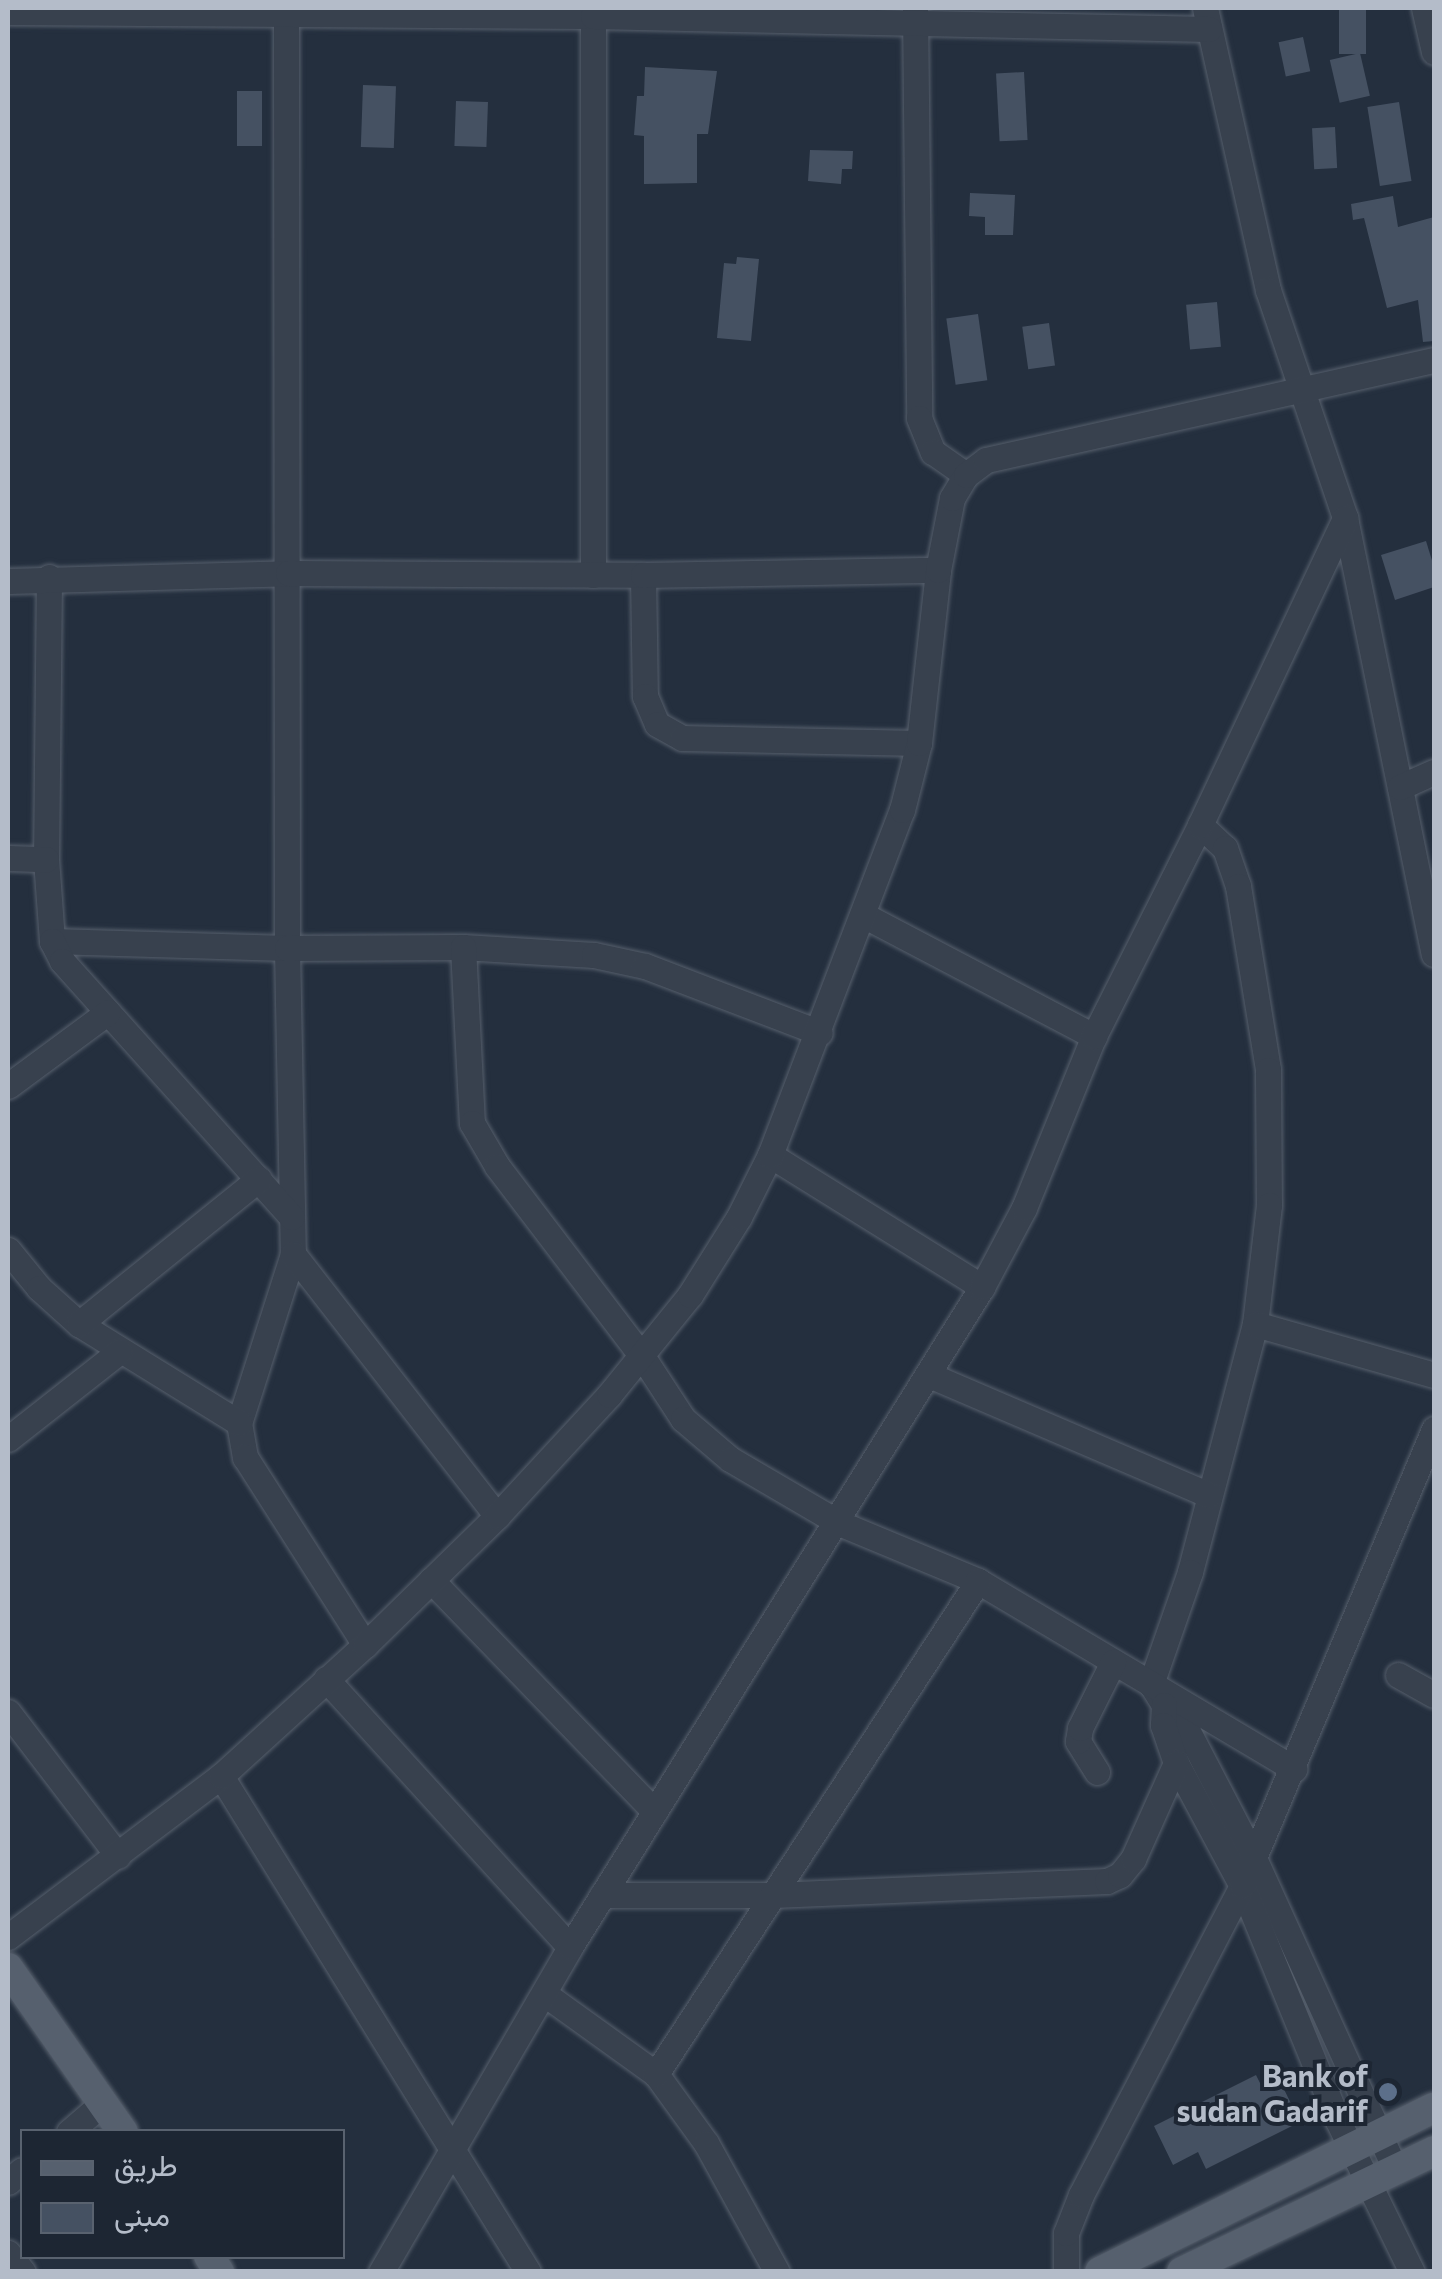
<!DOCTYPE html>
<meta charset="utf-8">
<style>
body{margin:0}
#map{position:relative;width:1442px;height:2279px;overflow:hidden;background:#242f3e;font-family:Commissioner,Vazirmatn,sans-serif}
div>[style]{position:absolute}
.building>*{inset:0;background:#455162;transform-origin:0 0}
.roads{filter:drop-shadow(0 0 2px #565f6c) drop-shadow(0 0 2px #565f6c)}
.minor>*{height:25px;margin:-12.5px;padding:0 12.5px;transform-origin:12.5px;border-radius:12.5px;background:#38414e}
.major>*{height:30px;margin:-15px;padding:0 15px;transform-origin:15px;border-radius:15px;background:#56606e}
.dots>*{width:28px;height:28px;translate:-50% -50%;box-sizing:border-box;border:5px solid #1d2633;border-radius:50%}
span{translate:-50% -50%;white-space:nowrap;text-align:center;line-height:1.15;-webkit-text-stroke:8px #1d2633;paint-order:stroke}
.poi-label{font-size:30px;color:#b4bcc9;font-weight:700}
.right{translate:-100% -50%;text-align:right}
.frame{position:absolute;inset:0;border:10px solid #b4bcc9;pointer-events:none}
.legend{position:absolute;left:20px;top:2129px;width:325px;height:130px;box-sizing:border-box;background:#1d2633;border:2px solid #59626f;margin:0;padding:12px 18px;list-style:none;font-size:30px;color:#b4bcc9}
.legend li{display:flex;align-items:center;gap:20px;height:50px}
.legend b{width:50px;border:2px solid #59626f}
</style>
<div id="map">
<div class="building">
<div style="left:1339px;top:8px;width:27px;height:46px"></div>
<div style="left:1303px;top:37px;width:35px;height:25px;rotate:78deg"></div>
<div style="left:1360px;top:53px;width:44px;height:31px;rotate:77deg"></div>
<div style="clip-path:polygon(645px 67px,717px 71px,708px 134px,697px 134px,697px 183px,644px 184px,644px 136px,634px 135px,637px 96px,644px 96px)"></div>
<div style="left:1024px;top:72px;width:68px;height:28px;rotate:87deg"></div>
<div style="left:363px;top:85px;width:33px;height:62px;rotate:2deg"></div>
<div style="left:237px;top:91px;width:25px;height:55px"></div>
<div style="left:456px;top:101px;width:32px;height:45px;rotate:2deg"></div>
<div style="left:1399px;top:102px;width:80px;height:32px;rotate:81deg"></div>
<div style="left:1335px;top:127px;width:41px;height:23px;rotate:87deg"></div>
<div style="clip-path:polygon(810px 150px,853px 151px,852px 169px,842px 169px,841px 184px,808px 181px)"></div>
<div style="clip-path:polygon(970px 193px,1015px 195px,1013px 235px,985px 235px,985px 217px,969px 216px)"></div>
<div style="clip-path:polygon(1393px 196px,1398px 227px,1434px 217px,1434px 341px,1423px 342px,1418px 300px,1387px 308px,1364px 218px,1353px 220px,1351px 204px)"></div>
<div style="clip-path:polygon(737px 257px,759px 259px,751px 341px,717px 338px,724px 263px,736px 264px)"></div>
<div style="left:1217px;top:302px;width:45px;height:31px;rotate:85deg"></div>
<div style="left:978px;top:314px;width:67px;height:32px;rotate:82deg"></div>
<div style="left:1049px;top:323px;width:43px;height:27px;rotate:82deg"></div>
<div style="clip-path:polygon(1426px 541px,1434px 567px,1434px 587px,1395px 600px,1381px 555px)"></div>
<div style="clip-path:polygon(1256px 2075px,1263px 2089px,1280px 2081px,1300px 2122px,1206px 2169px,1198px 2152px,1173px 2165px,1154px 2126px)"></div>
</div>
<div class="roads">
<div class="minor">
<div style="left:286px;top:8px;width:940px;rotate:89.94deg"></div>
<div style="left:287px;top:948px;width:306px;rotate:88.9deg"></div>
<div style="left:293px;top:1254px;width:177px;rotate:107.7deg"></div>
<div style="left:239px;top:1423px;width:35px;rotate:80deg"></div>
<div style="left:245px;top:1457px;width:223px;rotate:57.4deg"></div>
<div style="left:593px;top:8px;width:567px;rotate:90deg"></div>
<div style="left:915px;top:8px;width:410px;rotate:89.4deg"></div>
<div style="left:919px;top:418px;width:37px;rotate:68deg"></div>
<div style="left:933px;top:452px;width:40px;rotate:34.9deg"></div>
<div style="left:1205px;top:8px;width:289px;rotate:77.4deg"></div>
<div style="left:1268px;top:290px;width:241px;rotate:71.3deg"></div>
<div style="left:1345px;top:518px;width:445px;rotate:78.5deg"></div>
<div style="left:1424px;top:8px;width:45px;rotate:77.2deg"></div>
<div style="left:8px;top:12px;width:585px;rotate:0.39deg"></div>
<div style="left:593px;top:16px;width:616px;rotate:1.21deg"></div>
<div style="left:643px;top:575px;width:121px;rotate:89.1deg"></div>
<div style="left:645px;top:696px;width:30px;rotate:67deg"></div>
<div style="left:657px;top:724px;width:29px;rotate:29deg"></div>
<div style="left:682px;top:738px;width:237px;rotate:1.2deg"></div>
<div style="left:49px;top:577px;width:282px;rotate:90.6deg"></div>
<div style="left:46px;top:859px;width:82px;rotate:85.8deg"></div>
<div style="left:52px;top:941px;width:235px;rotate:1.7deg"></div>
<div style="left:287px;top:948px;width:176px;rotate:-0.3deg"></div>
<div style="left:463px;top:947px;width:131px;rotate:3.5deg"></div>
<div style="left:594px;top:955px;width:52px;rotate:12.2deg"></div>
<div style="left:645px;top:966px;width:187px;rotate:20.9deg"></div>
<div style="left:8px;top:581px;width:280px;rotate:-1.6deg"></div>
<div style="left:288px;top:573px;width:355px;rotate:0.3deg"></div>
<div style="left:643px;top:575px;width:295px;rotate:-1deg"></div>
<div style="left:1400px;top:787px;width:37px;rotate:-24deg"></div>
<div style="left:1200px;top:825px;width:34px;rotate:43deg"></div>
<div style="left:1225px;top:848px;width:40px;rotate:71.1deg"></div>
<div style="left:1238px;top:886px;width:186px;rotate:80.7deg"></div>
<div style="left:1268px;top:1070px;width:135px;rotate:89.6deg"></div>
<div style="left:1269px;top:1205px;width:120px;rotate:96.7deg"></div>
<div style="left:1255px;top:1324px;width:256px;rotate:104.7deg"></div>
<div style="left:1190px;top:1572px;width:119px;rotate:109.2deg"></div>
<div style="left:1151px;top:1684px;width:25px;rotate:58deg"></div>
<div style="left:1164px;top:1705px;width:21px;rotate:37deg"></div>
<div style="left:1181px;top:1718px;width:158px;rotate:62.5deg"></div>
<div style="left:1254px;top:1858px;width:341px;rotate:65.6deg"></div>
<div style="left:8px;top:858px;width:38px;rotate:2deg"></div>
<div style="left:865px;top:916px;width:259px;rotate:27.7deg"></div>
<div style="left:52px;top:941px;width:22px;rotate:63deg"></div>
<div style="left:62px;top:961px;width:344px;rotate:48.1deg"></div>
<div style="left:463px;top:947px;width:176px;rotate:87.1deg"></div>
<div style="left:472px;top:1123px;width:50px;rotate:59.8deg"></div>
<div style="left:497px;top:1166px;width:239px;rotate:52.7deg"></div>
<div style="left:642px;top:1356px;width:75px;rotate:56.9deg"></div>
<div style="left:683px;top:1419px;width:62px;rotate:40.4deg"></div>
<div style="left:730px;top:1459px;width:126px;rotate:30.4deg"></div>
<div style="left:839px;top:1523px;width:151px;rotate:22.6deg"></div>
<div style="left:978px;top:1581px;width:368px;rotate:30.7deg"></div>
<div style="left:8px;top:1086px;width:124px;rotate:-36.5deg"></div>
<div style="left:770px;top:1155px;width:250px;rotate:31.9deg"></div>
<div style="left:8px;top:1250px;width:49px;rotate:50.8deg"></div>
<div style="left:39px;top:1288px;width:54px;rotate:42deg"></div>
<div style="left:79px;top:1324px;width:188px;rotate:31.7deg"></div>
<div style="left:293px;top:1254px;width:332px;rotate:52.1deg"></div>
<div style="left:79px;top:1324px;width:231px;rotate:-38.9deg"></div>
<div style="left:1255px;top:1324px;width:186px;rotate:15.9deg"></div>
<div style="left:929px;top:1375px;width:305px;rotate:23.2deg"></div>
<div style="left:8px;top:1439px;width:142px;rotate:-38.2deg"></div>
<div style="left:431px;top:1580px;width:322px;rotate:46deg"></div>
<div style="left:1398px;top:1675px;width:41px;rotate:29.1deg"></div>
<div style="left:326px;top:1679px;width:362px;rotate:47.7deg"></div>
<div style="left:1164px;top:1705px;width:20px;rotate:93deg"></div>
<div style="left:1163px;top:1725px;width:40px;rotate:71.1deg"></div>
<div style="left:1176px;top:1763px;width:140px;rotate:61.8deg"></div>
<div style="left:1242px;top:1886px;width:252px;rotate:67.8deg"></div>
<div style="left:1337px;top:2119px;width:170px;rotate:63.9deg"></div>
<div style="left:8px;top:1712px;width:181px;rotate:52.6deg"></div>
<div style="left:1097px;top:1772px;width:36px;rotate:-122deg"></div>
<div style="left:1078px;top:1741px;width:13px;rotate:-81deg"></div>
<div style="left:1080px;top:1728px;width:74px;rotate:-63.4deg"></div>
<div style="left:221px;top:1776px;width:583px;rotate:58.24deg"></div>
<div style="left:602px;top:1895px;width:171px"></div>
<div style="left:773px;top:1895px;width:334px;rotate:-2.4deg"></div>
<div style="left:1107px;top:1881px;width:14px;rotate:-25deg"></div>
<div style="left:1120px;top:1875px;width:21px;rotate:-51deg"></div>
<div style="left:1133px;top:1859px;width:105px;rotate:-65.9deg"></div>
<div style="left:8px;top:1937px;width:267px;rotate:-37.1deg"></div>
<div style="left:221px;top:1776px;width:195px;rotate:-42.3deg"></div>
<div style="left:365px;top:1645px;width:185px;rotate:-44.3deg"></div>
<div style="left:497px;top:1516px;width:165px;rotate:-47.2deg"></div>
<div style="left:609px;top:1395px;width:129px;rotate:-51deg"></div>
<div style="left:690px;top:1295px;width:92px;rotate:-57.9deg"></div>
<div style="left:739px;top:1217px;width:69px;rotate:-63.4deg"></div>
<div style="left:770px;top:1155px;width:369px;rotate:-69.1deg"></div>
<div style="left:902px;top:810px;width:69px;rotate:-75.8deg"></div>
<div style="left:919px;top:743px;width:174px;rotate:-83.7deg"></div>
<div style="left:938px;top:570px;width:73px;rotate:-79deg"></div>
<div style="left:952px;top:498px;width:27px;rotate:-59deg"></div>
<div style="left:966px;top:475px;width:25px;rotate:-37deg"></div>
<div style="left:986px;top:460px;width:459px;rotate:-12.6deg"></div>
<div style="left:546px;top:1995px;width:135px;rotate:35.7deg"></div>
<div style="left:656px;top:2074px;width:85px;rotate:54.1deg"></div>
<div style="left:706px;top:2143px;width:147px;rotate:61.2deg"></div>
<div style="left:656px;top:2074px;width:589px;rotate:-56.85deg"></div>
<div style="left:69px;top:2132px;width:46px;rotate:-40.6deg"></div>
<div style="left:8px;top:2182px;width:18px;rotate:-41deg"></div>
<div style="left:8px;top:2253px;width:24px;rotate:52deg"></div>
<div style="left:381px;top:2272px;width:376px;rotate:-59.8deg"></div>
<div style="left:570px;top:1947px;width:778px;rotate:-58.03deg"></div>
<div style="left:982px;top:1287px;width:89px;rotate:-62deg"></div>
<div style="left:1024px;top:1208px;width:186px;rotate:-67.9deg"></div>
<div style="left:1094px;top:1036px;width:236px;rotate:-63.3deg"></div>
<div style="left:1200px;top:825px;width:340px;rotate:-64.7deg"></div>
<div style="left:1066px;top:2272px;width:39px;rotate:-90deg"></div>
<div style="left:1066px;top:2233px;width:41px;rotate:-68.5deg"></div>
<div style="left:1081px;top:2195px;width:348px;rotate:-62.5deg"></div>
<div style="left:1242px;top:1886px;width:496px;rotate:-67.2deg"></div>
</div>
<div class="major">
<div style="left:8px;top:1968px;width:200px;rotate:55deg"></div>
<div style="left:209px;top:2256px;width:19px;rotate:58deg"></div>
<div style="left:1100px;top:2272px;width:372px;rotate:-26.2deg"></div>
<div style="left:1182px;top:2272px;width:280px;rotate:-25.6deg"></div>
</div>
</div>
<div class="dots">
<div style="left:1388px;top:2092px;background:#5c6f8a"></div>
</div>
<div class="poi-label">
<span class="right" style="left:1368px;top:2092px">Bank of<br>sudan Gadarif</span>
</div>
<div class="frame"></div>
<ul class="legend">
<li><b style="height:12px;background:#56606e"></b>طريق</li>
<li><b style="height:28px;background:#455162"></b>مبنى</li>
</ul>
</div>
